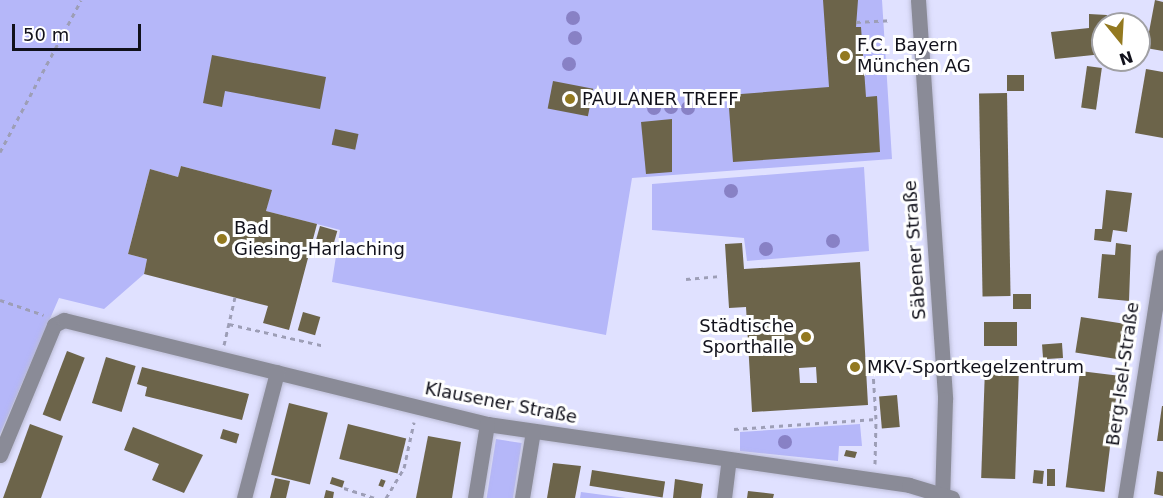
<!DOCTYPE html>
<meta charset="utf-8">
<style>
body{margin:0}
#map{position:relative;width:1163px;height:498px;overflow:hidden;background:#e0e1ff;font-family:"DejaVu Sans",sans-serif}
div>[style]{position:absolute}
.green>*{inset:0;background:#b5b7f9;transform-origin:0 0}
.building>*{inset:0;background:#6c644a;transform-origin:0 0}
.path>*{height:3px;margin-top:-1.5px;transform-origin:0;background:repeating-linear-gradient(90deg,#9d9eb6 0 4.5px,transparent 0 9px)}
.roads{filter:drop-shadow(0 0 2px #bbbcd6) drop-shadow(0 0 2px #bbbcd6)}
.street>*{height:15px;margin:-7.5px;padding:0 7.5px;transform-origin:7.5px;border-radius:7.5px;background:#8a8b97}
.trees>*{width:14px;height:14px;margin:-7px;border-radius:50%;background:#8881c5}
.dots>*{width:16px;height:16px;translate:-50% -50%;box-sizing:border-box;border:3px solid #fff;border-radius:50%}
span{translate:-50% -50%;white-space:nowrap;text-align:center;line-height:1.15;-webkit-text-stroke:6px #fff;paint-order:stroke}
.poi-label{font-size:18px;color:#11111b}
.left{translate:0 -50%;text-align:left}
.right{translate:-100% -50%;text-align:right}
.street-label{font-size:18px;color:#11111b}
.north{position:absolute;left:1091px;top:12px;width:60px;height:60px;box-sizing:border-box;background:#fff;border:2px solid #a0a0a4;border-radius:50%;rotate:162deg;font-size:16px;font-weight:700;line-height:24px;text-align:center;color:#11111b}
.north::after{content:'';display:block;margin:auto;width:21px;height:27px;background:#937920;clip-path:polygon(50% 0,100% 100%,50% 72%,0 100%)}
.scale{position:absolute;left:12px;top:24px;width:129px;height:27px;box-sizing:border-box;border:3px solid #11111b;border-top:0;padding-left:8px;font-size:18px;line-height:21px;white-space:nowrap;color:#11111b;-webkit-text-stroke:4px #fff;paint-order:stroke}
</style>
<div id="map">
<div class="green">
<div style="clip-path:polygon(0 0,882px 0,892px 159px,632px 178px,606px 335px,332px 282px,340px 230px,266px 211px,271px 190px,181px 166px,178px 177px,150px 169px,128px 254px,147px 259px,144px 274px,104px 309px,59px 298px,0 434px)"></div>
<div style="clip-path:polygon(864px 167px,869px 251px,747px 261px,744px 238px,652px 230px,652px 184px)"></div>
<div style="clip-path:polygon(860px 424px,862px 446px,839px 446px,838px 461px,740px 451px,740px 432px)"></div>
<div style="left:496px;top:439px;width:26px;height:60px;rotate:9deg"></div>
<div style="clip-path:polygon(581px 492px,626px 498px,580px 498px)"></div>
</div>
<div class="building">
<div style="clip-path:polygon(823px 0,858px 0,856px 27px,861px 27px,866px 97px,877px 96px,880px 152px,733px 162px,728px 95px,829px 87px)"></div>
<div style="clip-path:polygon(1155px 0,1163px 2px,1163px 51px,1146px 48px)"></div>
<div style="clip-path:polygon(1089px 14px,1107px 15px,1103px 54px,1055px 59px,1051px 32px,1089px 28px)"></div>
<div style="clip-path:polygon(212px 55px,326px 77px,320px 109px,225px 91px,222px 107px,203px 103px)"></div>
<div style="left:1087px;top:66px;width:15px;height:42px;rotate:8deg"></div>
<div style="clip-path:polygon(1146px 69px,1163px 72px,1163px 138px,1135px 133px)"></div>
<div style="left:1007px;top:75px;width:17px;height:16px"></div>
<div style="left:553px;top:81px;width:41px;height:28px;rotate:11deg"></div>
<div style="left:1007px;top:93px;width:203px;height:28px;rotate:89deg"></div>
<div style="clip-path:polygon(672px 119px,672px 172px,646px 174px,641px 122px)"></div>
<div style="left:335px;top:129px;width:24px;height:16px;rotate:12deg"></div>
<div style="clip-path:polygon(181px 166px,272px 190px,266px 211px,317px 224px,289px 330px,263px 323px,268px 306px,144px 274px,147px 259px,128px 254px,150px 169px,178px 177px)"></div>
<div style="clip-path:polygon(1106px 190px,1132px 193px,1127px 232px,1113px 230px,1111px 242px,1094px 240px,1095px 229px,1102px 229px)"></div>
<div style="left:320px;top:226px;width:18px;height:25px;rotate:16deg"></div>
<div style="clip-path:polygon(evenodd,742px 243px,744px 269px,860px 262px,868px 405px,752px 412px,746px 307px,729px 308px,725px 244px,742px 243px,816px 367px,817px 383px,800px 383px,799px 368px,816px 367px)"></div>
<div style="clip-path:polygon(1116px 243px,1131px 245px,1129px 301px,1098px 298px,1102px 254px,1115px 255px)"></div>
<div style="left:1031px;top:294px;width:15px;height:18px;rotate:90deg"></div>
<div style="left:303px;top:312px;width:18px;height:19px;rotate:16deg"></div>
<div style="left:1081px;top:317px;width:45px;height:36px;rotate:9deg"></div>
<div style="left:1017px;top:322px;width:24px;height:33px;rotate:90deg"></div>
<div style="left:1062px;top:343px;width:15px;height:20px;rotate:86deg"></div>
<div style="left:67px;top:351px;width:19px;height:68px;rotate:21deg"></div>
<div style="left:106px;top:357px;width:31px;height:48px;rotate:17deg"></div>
<div style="clip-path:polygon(142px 367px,249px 394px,242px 420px,145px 396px,147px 387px,137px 384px)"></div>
<div style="left:985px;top:368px;width:34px;height:110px;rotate:2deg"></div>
<div style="left:1080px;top:371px;width:39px;height:117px;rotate:7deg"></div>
<div style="left:897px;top:395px;width:32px;height:18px;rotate:85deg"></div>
<div style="left:289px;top:403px;width:40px;height:74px;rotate:14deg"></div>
<div style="clip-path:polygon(1162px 406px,1163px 406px,1163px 441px,1157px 441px)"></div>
<div style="clip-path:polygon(30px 424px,63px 436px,41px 498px,3px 498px)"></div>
<div style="left:348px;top:424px;width:60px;height:36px;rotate:14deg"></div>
<div style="clip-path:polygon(133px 427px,203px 455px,184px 493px,152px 480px,159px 464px,124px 450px)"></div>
<div style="left:223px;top:429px;width:17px;height:10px;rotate:17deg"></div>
<div style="clip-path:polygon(428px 436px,461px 442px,452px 498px,416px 498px)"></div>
<div style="clip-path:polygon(846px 450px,857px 452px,855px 458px,844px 456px)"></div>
<div style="clip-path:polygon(553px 463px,581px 466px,575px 498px,547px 498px)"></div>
<div style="left:1047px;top:469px;width:8px;height:17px"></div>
<div style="left:592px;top:470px;width:74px;height:16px;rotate:9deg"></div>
<div style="left:1034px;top:470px;width:10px;height:13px;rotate:6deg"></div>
<div style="clip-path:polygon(1157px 471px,1163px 472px,1163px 496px,1154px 494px)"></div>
<div style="left:332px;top:477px;width:13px;height:7px;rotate:18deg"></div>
<div style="clip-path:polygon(275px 478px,290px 481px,286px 498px,270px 498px)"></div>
<div style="left:381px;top:479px;width:5px;height:7px;rotate:22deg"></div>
<div style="clip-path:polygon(675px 479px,703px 484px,701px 498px,673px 498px)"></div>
<div style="clip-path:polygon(326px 490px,334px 492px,333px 498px,324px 498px)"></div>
<div style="clip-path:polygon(748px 491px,774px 494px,773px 498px,747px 498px)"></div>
</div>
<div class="path">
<div style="left:856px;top:22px;width:34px;rotate:-3deg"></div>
<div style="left:0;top:152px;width:172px;rotate:-61.9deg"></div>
<div style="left:686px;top:279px;width:33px;rotate:-5deg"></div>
<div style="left:0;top:300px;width:46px;rotate:18.8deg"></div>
<div style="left:229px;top:324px;width:98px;rotate:12.9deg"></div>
<div style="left:224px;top:345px;width:49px;rotate:-77.1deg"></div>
<div style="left:734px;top:429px;width:142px;rotate:-4deg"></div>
<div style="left:876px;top:419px;width:48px;rotate:-93.6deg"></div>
<div style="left:873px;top:371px;width:39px;rotate:-4deg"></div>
<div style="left:875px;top:464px;width:44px;rotate:-88.7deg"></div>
<div style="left:344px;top:488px;width:33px;rotate:18deg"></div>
<div style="left:386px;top:498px;width:35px;rotate:-59deg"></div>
<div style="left:404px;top:468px;width:47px;rotate:-77.7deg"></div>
</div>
<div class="roads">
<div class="street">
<div style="left:918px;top:0;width:400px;rotate:86.1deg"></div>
<div style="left:945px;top:399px;width:99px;rotate:91.7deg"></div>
<div style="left:0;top:455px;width:141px;rotate:-67.4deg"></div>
<div style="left:54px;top:325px;width:11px;rotate:-27deg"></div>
<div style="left:64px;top:320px;width:436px;rotate:13.8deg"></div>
<div style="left:487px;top:424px;width:426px;rotate:8.2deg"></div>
<div style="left:909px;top:485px;width:45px;rotate:16.8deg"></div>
<div style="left:244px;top:498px;width:130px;rotate:-75.3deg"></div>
<div style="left:475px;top:498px;width:75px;rotate:-80.8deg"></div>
<div style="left:522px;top:498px;width:68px;rotate:-80.7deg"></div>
<div style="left:724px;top:498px;width:38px;rotate:-83deg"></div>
<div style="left:1125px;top:498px;width:244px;rotate:-81deg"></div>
</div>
</div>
<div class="trees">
<div style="left:573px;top:18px"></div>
<div style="left:575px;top:38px"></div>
<div style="left:569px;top:64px"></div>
<div style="left:671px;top:107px"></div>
<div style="left:654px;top:108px"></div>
<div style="left:688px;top:108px"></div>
<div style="left:731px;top:191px"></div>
<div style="left:833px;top:241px"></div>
<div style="left:766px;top:249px"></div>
<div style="left:785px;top:442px"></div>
</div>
<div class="dots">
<div style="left:845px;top:56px;background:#937920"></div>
<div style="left:570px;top:99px;background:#937920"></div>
<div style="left:222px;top:239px;background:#937920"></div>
<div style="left:806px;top:337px;background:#937920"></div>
<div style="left:855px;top:367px;background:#937920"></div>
</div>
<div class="poi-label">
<span class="left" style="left:857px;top:56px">F.C. Bayern<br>München AG</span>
<span class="left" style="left:582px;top:99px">PAULANER TREFF</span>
<span class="left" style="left:234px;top:239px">Bad<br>Giesing-Harlaching</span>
<span class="right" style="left:794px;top:337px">Städtische<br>Sporthalle</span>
<span class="left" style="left:867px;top:367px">MKV-Sportkegelzentrum</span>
</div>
<div class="street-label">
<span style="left:915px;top:250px;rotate:-94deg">Säbener Straße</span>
<span style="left:1123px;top:374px;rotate:-82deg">Berg-Isel-Straße</span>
<span style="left:501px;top:403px;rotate:11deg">Klausener Straße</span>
</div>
<div class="north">N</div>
<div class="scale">50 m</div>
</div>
